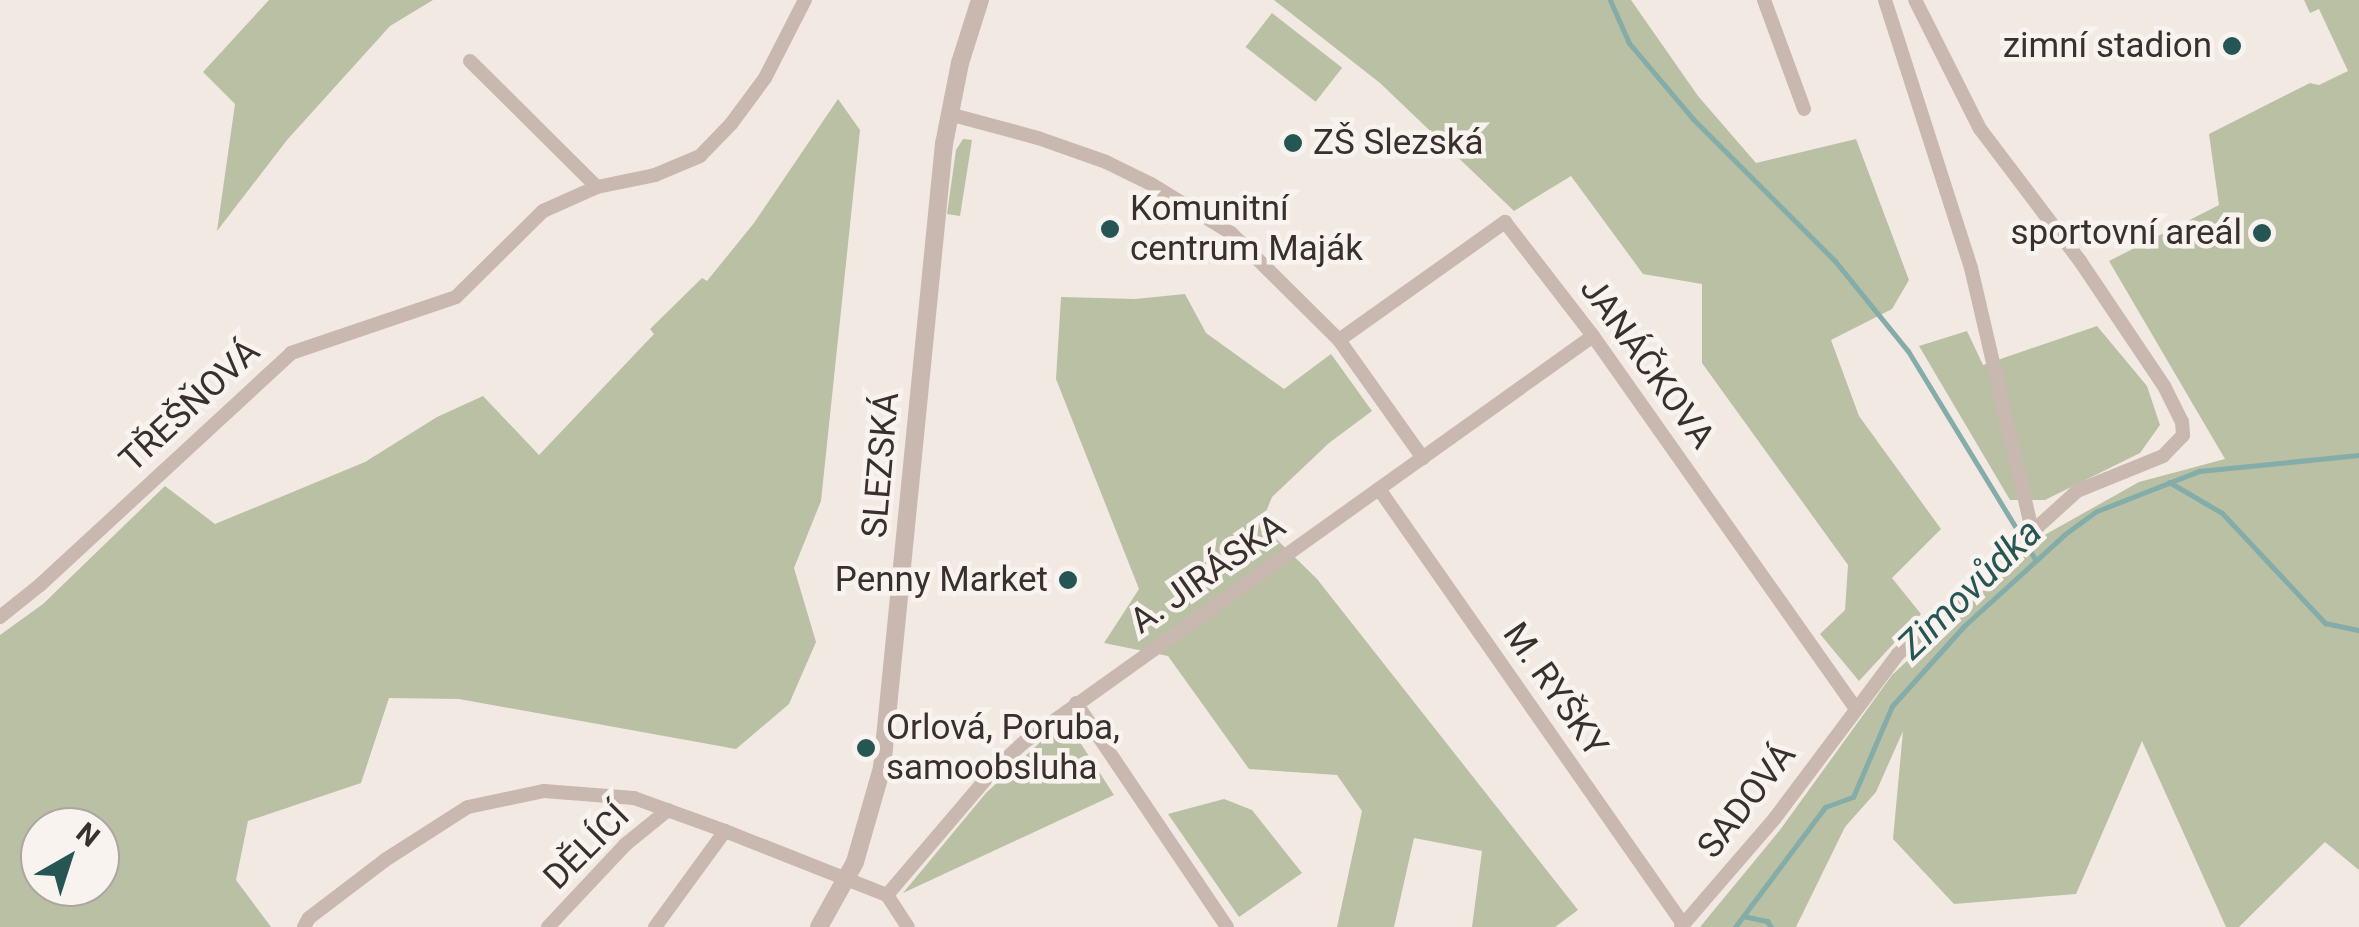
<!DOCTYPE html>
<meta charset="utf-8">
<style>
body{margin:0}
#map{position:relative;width:2359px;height:927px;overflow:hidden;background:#f2e9e3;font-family:Roboto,sans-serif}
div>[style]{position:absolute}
.green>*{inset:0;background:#b9c0a4;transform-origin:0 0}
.stream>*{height:5px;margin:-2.5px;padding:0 2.5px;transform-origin:2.5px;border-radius:2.5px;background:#84aca9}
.minor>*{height:14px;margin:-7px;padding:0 7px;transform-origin:7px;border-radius:7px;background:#c9b8af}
.tertiary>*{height:18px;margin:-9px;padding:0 9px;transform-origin:9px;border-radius:9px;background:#c9b8af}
.dots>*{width:28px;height:28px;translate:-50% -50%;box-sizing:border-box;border:5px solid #f9f3ef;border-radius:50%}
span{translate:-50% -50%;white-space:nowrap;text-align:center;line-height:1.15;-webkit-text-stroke:9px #f9f3ef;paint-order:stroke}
.poi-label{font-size:35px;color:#392f2d}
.right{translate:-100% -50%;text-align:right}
.left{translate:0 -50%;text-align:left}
.street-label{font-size:35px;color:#392f2d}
.water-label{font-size:38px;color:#265654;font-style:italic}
.north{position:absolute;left:20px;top:807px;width:100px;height:100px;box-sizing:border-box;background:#f9f3ef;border:2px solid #aca5a1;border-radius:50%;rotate:39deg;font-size:28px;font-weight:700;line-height:40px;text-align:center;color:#392f2d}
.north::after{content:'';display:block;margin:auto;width:35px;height:45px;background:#265654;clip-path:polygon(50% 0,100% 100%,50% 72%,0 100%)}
</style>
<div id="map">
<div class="green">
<div style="clip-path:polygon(269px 0,433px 0,390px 26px,287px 140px,217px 231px,235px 104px,203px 72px)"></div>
<div style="clip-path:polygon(1274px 0,1631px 0,1698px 96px,1756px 163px,1856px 139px,1909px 280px,1892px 309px,1831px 340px,1859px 416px,1941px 529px,1892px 578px,1921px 614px,1859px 681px,1820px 634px,1845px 610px,1848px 565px,1702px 363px,1702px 284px,1643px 274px,1571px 176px,1514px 211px,1380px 83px)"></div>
<div style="clip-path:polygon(2304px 0,2359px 0,2359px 870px,2325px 842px,2239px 927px,2226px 927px,2142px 741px,2076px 894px,1954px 904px,1893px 839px,1903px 731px,1876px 792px,1845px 827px,1796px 927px,1700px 927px,1780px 830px,1892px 675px,2041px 537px,2139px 482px,2225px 459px,2109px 261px,2219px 205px,2209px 134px,2310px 83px,2319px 85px,2348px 71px,2319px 9px,2310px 13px)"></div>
<div style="left:1272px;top:13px;width:89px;height:43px;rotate:38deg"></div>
<div style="clip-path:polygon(evenodd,838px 99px,860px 130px,821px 501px,794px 568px,816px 642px,789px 704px,736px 749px,459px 699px,389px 698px,361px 783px,248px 821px,236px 880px,271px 927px,0 927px,0 635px,43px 604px,165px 486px,215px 524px,365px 462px,437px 417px,483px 396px,539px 455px,654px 334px,650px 329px,702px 278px,707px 281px,754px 223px,838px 99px,40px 827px,100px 827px,100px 887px,40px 887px,40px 827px)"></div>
<div style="clip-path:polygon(963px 139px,972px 140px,960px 216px,947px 214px,956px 150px)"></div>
<div style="clip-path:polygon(1185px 294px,1206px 333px,1284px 389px,1331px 354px,1372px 411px,1329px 443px,1272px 497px,1261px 524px,1317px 579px,1578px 910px,1555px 927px,1472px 927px,1482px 851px,1414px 838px,1394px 927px,1337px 927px,1362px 811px,1337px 775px,1249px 769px,1168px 656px,1104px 643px,1139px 589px,1056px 379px,1061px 297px,1135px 299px)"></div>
<div style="clip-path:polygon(2097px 326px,2147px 386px,2160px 425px,2140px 453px,2045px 500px,2010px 500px,1919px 346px,1967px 331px,1983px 365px)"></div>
<div style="clip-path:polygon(1065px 719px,1114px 795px,903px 893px,986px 793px)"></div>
<div style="clip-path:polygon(1224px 799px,1252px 810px,1302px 873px,1239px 917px,1168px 814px)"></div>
</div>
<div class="stream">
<div style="left:1610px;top:0;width:47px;rotate:66.2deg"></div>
<div style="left:1629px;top:43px;width:99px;rotate:49.9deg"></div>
<div style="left:1693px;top:119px;width:201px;rotate:45deg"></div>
<div style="left:1835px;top:261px;width:116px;rotate:51deg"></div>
<div style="left:1908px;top:351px;width:244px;rotate:58.6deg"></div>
<div style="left:2169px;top:482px;width:61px;rotate:30.3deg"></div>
<div style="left:2222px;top:513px;width:151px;rotate:46.9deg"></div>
<div style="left:2325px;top:623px;width:35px;rotate:12deg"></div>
<div style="left:1743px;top:916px;width:25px;rotate:12deg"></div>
<div style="left:1767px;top:921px;width:7px;rotate:56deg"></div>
<div style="left:1735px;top:927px;width:150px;rotate:-53.1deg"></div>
<div style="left:1825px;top:807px;width:30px;rotate:-20deg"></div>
<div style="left:1853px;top:797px;width:99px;rotate:-66.8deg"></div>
<div style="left:1892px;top:706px;width:108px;rotate:-48deg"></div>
<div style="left:1964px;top:626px;width:137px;rotate:-42.3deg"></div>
<div style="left:2065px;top:534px;width:39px;rotate:-36deg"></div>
<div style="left:2097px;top:511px;width:110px;rotate:-21.4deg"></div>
<div style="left:2199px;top:471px;width:161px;rotate:-5.7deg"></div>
</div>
<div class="minor">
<div style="left:1764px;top:0;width:116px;rotate:69.8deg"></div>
<div style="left:1885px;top:0;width:281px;rotate:72.2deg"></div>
<div style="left:1971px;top:268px;width:270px;rotate:76.9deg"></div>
<div style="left:470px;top:61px;width:179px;rotate:44.8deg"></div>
<div style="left:949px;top:114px;width:92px;rotate:15.1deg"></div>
<div style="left:1038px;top:138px;width:72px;rotate:19.4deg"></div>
<div style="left:1106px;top:162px;width:50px;rotate:26.1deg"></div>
<div style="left:1151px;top:184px;width:94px;rotate:31.5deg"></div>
<div style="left:1231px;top:233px;width:152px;rotate:44.7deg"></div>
<div style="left:1339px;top:340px;width:145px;rotate:54.6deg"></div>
<div style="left:1339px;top:340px;width:204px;rotate:-35.4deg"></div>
<div style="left:1505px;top:222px;width:144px;rotate:52.3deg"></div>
<div style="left:1593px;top:336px;width:454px;rotate:54.8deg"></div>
<div style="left:1379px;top:489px;width:531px;rotate:55.05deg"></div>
<div style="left:0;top:617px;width:51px;rotate:-38.7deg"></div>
<div style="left:40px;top:585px;width:342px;rotate:-42.7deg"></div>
<div style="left:291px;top:353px;width:174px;rotate:-18.7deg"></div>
<div style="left:456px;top:297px;width:122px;rotate:-44.7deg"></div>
<div style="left:543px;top:211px;width:59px;rotate:-24deg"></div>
<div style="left:597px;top:187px;width:59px;rotate:-11.7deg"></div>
<div style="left:655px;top:175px;width:49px;rotate:-22.9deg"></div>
<div style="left:700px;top:156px;width:45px;rotate:-45.9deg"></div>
<div style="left:731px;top:124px;width:57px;rotate:-53.5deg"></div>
<div style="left:765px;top:78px;width:88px;rotate:-62.9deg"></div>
<div style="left:1076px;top:703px;width:270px;rotate:56deg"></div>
<div style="left:887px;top:895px;width:163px;rotate:-49.5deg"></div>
<div style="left:993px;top:771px;width:41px;rotate:-43deg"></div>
<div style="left:1023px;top:743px;width:700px;rotate:-35.53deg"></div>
<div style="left:304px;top:927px;width:10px;rotate:-61deg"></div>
<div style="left:309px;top:918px;width:96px;rotate:-37.3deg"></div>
<div style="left:385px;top:860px;width:98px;rotate:-32.6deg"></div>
<div style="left:468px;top:807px;width:78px;rotate:-11.9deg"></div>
<div style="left:544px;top:791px;width:90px;rotate:4.4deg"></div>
<div style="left:634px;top:798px;width:97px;rotate:19.9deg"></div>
<div style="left:725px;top:831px;width:174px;rotate:21.6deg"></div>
<div style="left:887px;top:895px;width:38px;rotate:57deg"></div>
<div style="left:548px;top:927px;width:114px;rotate:-46.8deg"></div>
<div style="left:626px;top:844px;width:54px;rotate:-39deg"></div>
<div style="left:655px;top:927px;width:119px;rotate:-53.9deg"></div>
<div style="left:1681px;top:927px;width:144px;rotate:-49.2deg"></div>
<div style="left:1775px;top:818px;width:205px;rotate:-53.1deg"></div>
<div style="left:1898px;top:654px;width:242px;rotate:-42.3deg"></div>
<div style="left:2077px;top:491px;width:93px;rotate:-22.1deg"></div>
<div style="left:2163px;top:456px;width:29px;rotate:-46deg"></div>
<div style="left:2183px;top:435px;width:13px;rotate:-94deg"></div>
<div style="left:2182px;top:422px;width:40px;rotate:-116.6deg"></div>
<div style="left:2164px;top:386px;width:151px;rotate:-123.9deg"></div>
<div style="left:2080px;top:261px;width:166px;rotate:-127.1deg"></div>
<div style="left:1980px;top:129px;width:144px;rotate:-116.7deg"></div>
</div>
<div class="tertiary">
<div style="left:819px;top:927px;width:74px;rotate:-61deg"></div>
<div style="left:855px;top:862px;width:98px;rotate:-74deg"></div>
<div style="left:882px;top:768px;width:627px;rotate:-84.33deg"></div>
<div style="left:944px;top:144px;width:83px;rotate:-78.8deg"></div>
<div style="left:960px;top:63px;width:66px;rotate:-72.4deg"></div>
</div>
<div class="dots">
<div style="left:2232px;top:46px;background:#265654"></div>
<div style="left:1293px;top:143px;background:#265654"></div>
<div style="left:1110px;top:229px;background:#265654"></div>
<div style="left:2262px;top:233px;background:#265654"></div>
<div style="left:1068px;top:580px;background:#265654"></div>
<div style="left:866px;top:748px;background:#265654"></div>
</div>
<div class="poi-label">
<span class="right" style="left:2212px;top:46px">zimní stadion</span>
<span class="left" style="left:1313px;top:143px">ZŠ Slezská</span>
<span class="left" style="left:1130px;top:229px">Komunitní<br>centrum Maják</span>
<span class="right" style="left:2242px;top:233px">sportovní areál</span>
<span class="right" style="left:1048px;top:580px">Penny Market</span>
<span class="left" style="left:886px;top:748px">Orlová, Poruba,<br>samoobsluha</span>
</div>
<div class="street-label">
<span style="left:1647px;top:363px;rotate:54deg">JANÁČKOVA</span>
<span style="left:190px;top:406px;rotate:-43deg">TŘEŠŇOVÁ</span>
<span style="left:881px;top:465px;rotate:-85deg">SLEZSKÁ</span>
<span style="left:1208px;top:574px;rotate:-35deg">A. JIRÁSKA</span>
<span style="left:1555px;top:690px;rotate:55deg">M. RYŠKY</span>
<span style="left:1747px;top:801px;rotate:-52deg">SADOVÁ</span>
<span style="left:587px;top:847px;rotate:-45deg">DĚLÍCÍ</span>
</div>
<div class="water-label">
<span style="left:1970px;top:589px;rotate:-44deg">Zimovůdka</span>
</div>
<div class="north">N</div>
</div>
